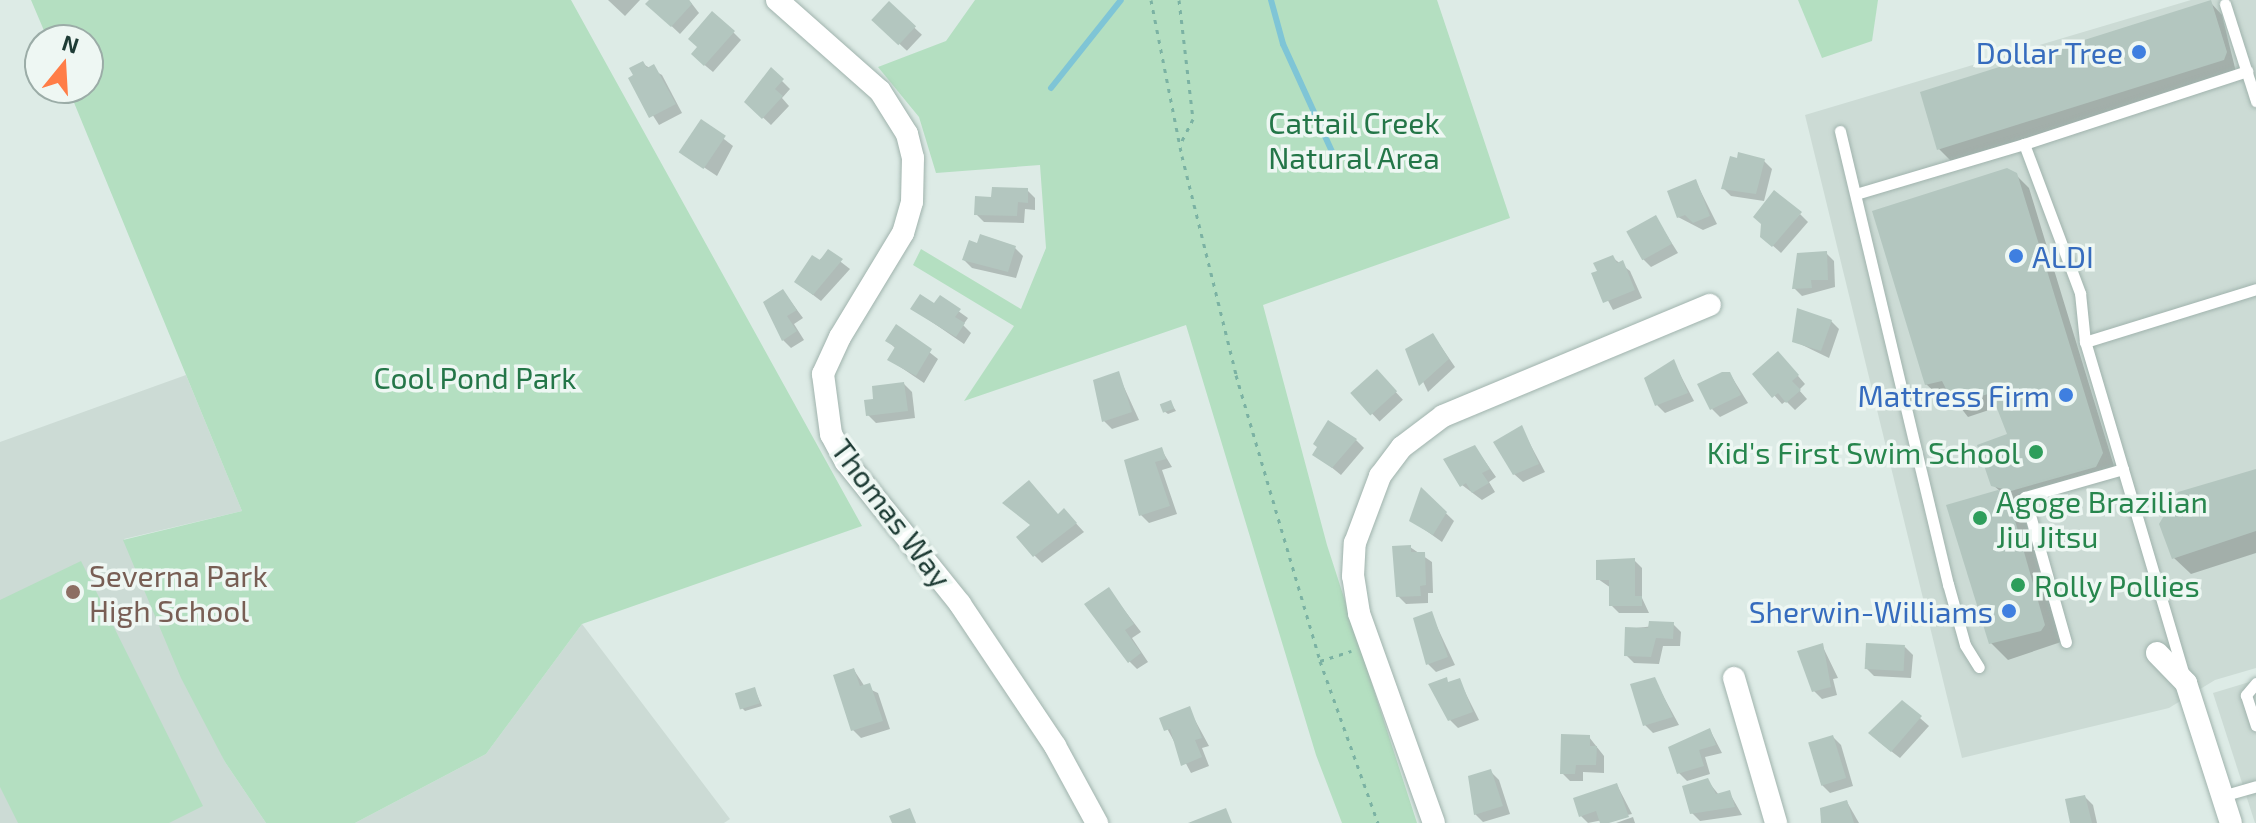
<!DOCTYPE html>
<style>
body{margin:0}
#map{position:relative;width:2256px;height:823px;overflow:hidden;background:#ddebe6;font-family:"Exo 2",sans-serif}
div>[style]{position:absolute}
.built>*{inset:0;background:#ccdbd5}
.green>*{inset:0;background:#b4dfc1}
.shadow>*{inset:0;background:#0003;transform-origin:0 0}
.stream>*{height:6px;margin:-3px;padding:0 3px;transform-origin:3px;border-radius:3px;background:#7fc5d6}
.building>*{inset:0;background:#b3c6bf;transform-origin:0 0}
.path>*{height:3px;margin-top:-1.5px;transform-origin:0;background:repeating-linear-gradient(90deg,#7bb2a3 0 4px,transparent 0 10px)}
.roads{filter:drop-shadow(0 0 2px #a0b3ad) drop-shadow(0 0 2px #a0b3ad)}
.lane>*{height:11px;margin:-5.5px;padding:0 5.5px;transform-origin:5.5px;border-radius:5.5px;background:#fff}
.street>*{height:22px;margin:-11px;padding:0 11px;transform-origin:11px;border-radius:11px;background:#fff}
.dots>*{width:22px;height:22px;translate:-50% -50%;box-sizing:border-box;border:4px solid #eef7f3;border-radius:50%}
span{translate:-50% -50%;white-space:nowrap;text-align:center;line-height:1.15;-webkit-text-stroke:7px #eef7f3;paint-order:stroke}
.shop-label{font-size:30px;color:#366cbe}
.right{translate:-100% -50%;text-align:right}
.left{translate:0 -50%;text-align:left}
.park-label{font-size:30px;color:#247648}
.leisure-label{font-size:30px;color:#27864d}
.street-label{font-size:30px;color:#1e3c35}
.education-label{font-size:30px;color:#785e54}
.north{position:absolute;left:24px;top:24px;width:80px;height:80px;box-sizing:border-box;background:#eef7f3;border:2px solid #9baca7;border-radius:50%;rotate:18deg;font-size:22px;font-weight:700;line-height:32px;text-align:center;color:#1e3c35}
.north::after{content:'';display:block;margin:auto;width:28px;height:36px;background:#ff7d47;clip-path:polygon(50% 0,100% 100%,50% 72%,0 100%)}
</style>
<div id="map">
<div class="built">
<div style="clip-path:polygon(2191px 0,2256px 0,2256px 668px,2215px 680px,2169px 708px,1962px 758px,1805px 115px)"></div>
<div style="clip-path:polygon(186px 375px,242px 511px,124px 539px,225px 762px,266px 823px,0 823px,0 442px)"></div>
<div style="clip-path:polygon(582px 624px,730px 819px,724px 823px,355px 823px,486px 754px)"></div>
<div style="clip-path:polygon(2256px 680px,2256px 823px,2255px 823px,2213px 693px)"></div>
</div>
<div class="green">
<div style="clip-path:polygon(31px 0,571px 0,862px 526px,582px 624px,486px 754px,355px 823px,266px 823px,225px 762px,181px 678px,123px 540px,242px 511px,68px 88px,88px 88px,88px 40px,48px 40px)"></div>
<div style="clip-path:polygon(975px 0,1437px 0,1510px 218px,1263px 305px,1327px 545px,1417px 823px,1342px 823px,1316px 755px,1186px 325px,964px 401px,1014px 326px,913px 265px,921px 249px,1021px 309px,1046px 248px,1040px 165px,936px 173px,919px 117px,878px 67px,946px 41px)"></div>
<div style="clip-path:polygon(1798px 0,1878px 0,1872px 41px,1822px 58px)"></div>
<div style="clip-path:polygon(81px 561px,203px 806px,169px 823px,18px 823px,0 787px,0 600px)"></div>
</div>
<div class="shadow">
<div style="clip-path:polygon(608px 0,640px 0,625px 16px)"></div>
<div style="clip-path:polygon(652px 0,689px 0,699px 13px,680px 34px,648px 4px)"></div>
<div style="clip-path:polygon(2210px 2px,2222px 15px,2236px 72px,1952px 162px,1939px 149px)"></div>
<div style="left:889px;top:4px;width:45px;height:22px;rotate:43deg"></div>
<div style="clip-path:polygon(733px 32px,741px 40px,713px 72px,701px 62px)"></div>
<div style="clip-path:polygon(643px 64px,662px 75px,682px 113px,659px 125px,630px 79px)"></div>
<div style="clip-path:polygon(771px 70px,790px 89px,782px 98px,789px 106px,771px 125px,747px 102px)"></div>
<div style="clip-path:polygon(702px 122px,733px 146px,717px 176px,684px 154px)"></div>
<div style="clip-path:polygon(1764px 161px,1772px 169px,1764px 201px,1731px 196px,1723px 188px)"></div>
<div style="clip-path:polygon(2016px 175px,2029px 188px,2114px 466px,2108px 479px,2024px 502px,2007px 498px,2024px 515px,2061px 642px,2008px 660px,1991px 643px,2000px 491px,1993px 485px,2009px 435px,1998px 407px,1968px 417px,1950px 394px,1939px 396px,1926px 384px)"></div>
<div style="clip-path:polygon(1696px 182px,1717px 224px,1703px 230px,1678px 217px)"></div>
<div style="clip-path:polygon(1027px 190px,1035px 198px,1035px 210px,1025px 209px,1024px 223px,984px 222px,976px 214px,993px 199px)"></div>
<div style="clip-path:polygon(1800px 214px,1808px 222px,1781px 253px,1771px 244px)"></div>
<div style="clip-path:polygon(1656px 218px,1678px 253px,1651px 267px,1643px 259px)"></div>
<div style="clip-path:polygon(1015px 248px,1023px 256px,1016px 278px,972px 268px,964px 260px)"></div>
<div style="clip-path:polygon(828px 252px,850px 269px,821px 301px,796px 282px)"></div>
<div style="clip-path:polygon(1826px 253px,1834px 261px,1835px 287px,1802px 296px,1794px 288px)"></div>
<div style="clip-path:polygon(1613px 258px,1630px 271px,1642px 298px,1613px 310px,1594px 274px)"></div>
<div style="clip-path:polygon(783px 291px,803px 318px,794px 324px,804px 340px,791px 348px,783px 340px)"></div>
<div style="clip-path:polygon(940px 298px,968px 318px,963px 325px,971px 333px,964px 344px,913px 309px,935px 306px)"></div>
<div style="clip-path:polygon(1831px 321px,1839px 329px,1829px 358px,1794px 341px)"></div>
<div style="clip-path:polygon(896px 326px,938px 359px,924px 383px,890px 360px,896px 349px,888px 341px)"></div>
<div style="clip-path:polygon(1433px 335px,1455px 367px,1428px 392px,1408px 350px)"></div>
<div style="clip-path:polygon(1673px 361px,1694px 401px,1665px 413px,1657px 405px)"></div>
<div style="clip-path:polygon(1786px 362px,1805px 384px,1799px 390px,1807px 399px,1795px 410px,1786px 401px,1782px 404px,1755px 374px)"></div>
<div style="left:1377px;top:372px;width:38px;height:32px;rotate:47deg"></div>
<div style="clip-path:polygon(1118px 374px,1139px 420px,1112px 429px,1104px 421px)"></div>
<div style="clip-path:polygon(1730px 374px,1748px 403px,1720px 417px,1712px 409px)"></div>
<div style="clip-path:polygon(904px 384px,912px 392px,915px 418px,876px 423px,868px 415px,875px 400px)"></div>
<div style="clip-path:polygon(1171px 403px,1176px 411px,1168px 414px,1164px 411px)"></div>
<div style="clip-path:polygon(1521px 427px,1545px 472px,1523px 482px,1514px 474px)"></div>
<div style="clip-path:polygon(1356px 440px,1364px 448px,1341px 475px,1315px 454px,1319px 448px)"></div>
<div style="clip-path:polygon(1475px 447px,1496px 477px,1489px 482px,1495px 492px,1482px 500px,1462px 485px)"></div>
<div style="clip-path:polygon(1161px 449px,1172px 467px,1162px 470px,1177px 514px,1149px 523px,1141px 515px,1126px 461px)"></div>
<div style="clip-path:polygon(2256px 471px,2256px 553px,2191px 574px,2174px 558px)"></div>
<div style="clip-path:polygon(1422px 490px,1454px 521px,1442px 542px,1411px 520px)"></div>
<div style="clip-path:polygon(1058px 516px,1072px 519px,1084px 532px,1042px 563px,1034px 555px)"></div>
<div style="clip-path:polygon(1410px 547px,1432px 562px,1433px 593px,1428px 593px,1428px 603px,1406px 604px,1398px 596px)"></div>
<div style="clip-path:polygon(1634px 560px,1642px 568px,1642px 598px,1649px 613px,1619px 613px,1611px 605px,1611px 588px,1598px 579px)"></div>
<div style="clip-path:polygon(1109px 590px,1141px 632px,1132px 638px,1148px 662px,1137px 669px,1129px 661px)"></div>
<div style="clip-path:polygon(1431px 614px,1455px 665px,1436px 672px,1428px 664px)"></div>
<div style="clip-path:polygon(1673px 624px,1681px 632px,1680px 646px,1663px 646px,1659px 664px,1634px 663px,1626px 655px,1627px 629px)"></div>
<div style="clip-path:polygon(1822px 645px,1838px 678px,1833px 679px,1837px 695px,1822px 699px,1814px 691px)"></div>
<div style="clip-path:polygon(1905px 647px,1913px 655px,1911px 678px,1874px 676px,1866px 668px)"></div>
<div style="clip-path:polygon(854px 670px,865px 687px,878px 693px,890px 729px,861px 738px,853px 730px)"></div>
<div style="clip-path:polygon(1654px 679px,1679px 725px,1653px 733px,1645px 725px)"></div>
<div style="clip-path:polygon(1459px 680px,1479px 720px,1458px 728px,1450px 720px)"></div>
<div style="clip-path:polygon(755px 690px,762px 706px,745px 711px,742px 708px)"></div>
<div style="clip-path:polygon(1903px 703px,1929px 726px,1900px 758px,1878px 741px)"></div>
<div style="clip-path:polygon(1189px 709px,1209px 746px,1202px 748px,1209px 766px,1191px 773px,1162px 719px)"></div>
<div style="clip-path:polygon(1710px 730px,1722px 753px,1705px 757px,1710px 774px,1687px 781px,1679px 773px)"></div>
<div style="clip-path:polygon(1589px 737px,1604px 756px,1604px 773px,1583px 772px,1583px 781px,1570px 781px,1562px 773px)"></div>
<div style="clip-path:polygon(1833px 737px,1841px 745px,1853px 786px,1830px 793px,1822px 785px)"></div>
<div style="clip-path:polygon(1491px 772px,1499px 780px,1510px 814px,1483px 822px,1475px 814px)"></div>
<div style="clip-path:polygon(1707px 780px,1719px 795px,1729px 792px,1742px 815px,1700px 821px,1692px 813px)"></div>
<div style="clip-path:polygon(1617px 785px,1632px 814px,1588px 823px,1581px 816px)"></div>
<div style="clip-path:polygon(2085px 797px,2093px 805px,2097px 823px,2072px 823px)"></div>
<div style="clip-path:polygon(1847px 802px,1859px 823px,1826px 823px)"></div>
<div style="clip-path:polygon(1633px 817px,1635px 823px,1616px 823px)"></div>
</div>
<div class="stream">
<div style="left:1271px;top:0;width:46px;rotate:74.7deg"></div>
<div style="left:1283px;top:44px;width:123px;rotate:65.5deg"></div>
<div style="left:1051px;top:88px;width:112px;rotate:-51.5deg"></div>
</div>
<div class="building">
<div style="clip-path:polygon(649px 0,689px 0,692px 4px,671px 27px,645px 4px)"></div>
<div style="clip-path:polygon(2211px 0,2227px 52px,2224px 60px,1937px 150px,1920px 92px)"></div>
<div style="left:889px;top:1px;width:37px;height:26px;rotate:43deg"></div>
<div style="clip-path:polygon(712px 11px,735px 31px,704px 66px,691px 54px,697px 47px,688px 39px)"></div>
<div style="clip-path:polygon(643px 61px,647px 68px,654px 64px,676px 104px,649px 118px,628px 78px,633px 75px,629px 68px)"></div>
<div style="clip-path:polygon(771px 67px,784px 79px,775px 89px,783px 96px,762px 119px,744px 102px)"></div>
<div style="left:701px;top:119px;width:30px;height:40px;rotate:34deg"></div>
<div style="clip-path:polygon(1738px 152px,1765px 159px,1756px 194px,1721px 189px,1730px 156px,1737px 158px)"></div>
<div style="clip-path:polygon(2007px 168px,2017px 173px,2103px 453px,2096px 467px,2011px 491px,1991px 486px,1977px 445px,2007px 434px,1991px 393px,1954px 405px,1942px 381px,1925px 385px,1872px 211px)"></div>
<div style="clip-path:polygon(1696px 179px,1710px 216px,1693px 223px,1685px 215px,1677px 218px,1667px 191px)"></div>
<div style="clip-path:polygon(992px 187px,1028px 188px,1028px 203px,1018px 202px,1017px 216px,974px 215px,975px 196px,991px 197px)"></div>
<div style="clip-path:polygon(1774px 190px,1802px 212px,1772px 247px,1760px 237px,1761px 224px,1753px 217px)"></div>
<div style="left:1656px;top:215px;width:33px;height:34px;rotate:61deg"></div>
<div style="clip-path:polygon(980px 234px,1016px 246px,1008px 272px,962px 260px,969px 240px,977px 243px)"></div>
<div style="clip-path:polygon(828px 249px,843px 259px,813px 295px,794px 282px,812px 255px,820px 260px)"></div>
<div style="clip-path:polygon(1827px 251px,1828px 280px,1811px 280px,1812px 288px,1792px 289px,1797px 253px)"></div>
<div style="clip-path:polygon(1613px 255px,1617px 263px,1623px 260px,1635px 290px,1603px 303px,1591px 273px,1597px 271px,1593px 263px)"></div>
<div style="clip-path:polygon(783px 289px,797px 310px,787px 316px,797px 331px,782px 341px,763px 302px)"></div>
<div style="clip-path:polygon(920px 294px,934px 303px,940px 295px,961px 309px,955px 317px,965px 323px,956px 337px,910px 309px)"></div>
<div style="clip-path:polygon(1797px 308px,1832px 320px,1821px 351px,1792px 342px)"></div>
<div style="clip-path:polygon(896px 324px,932px 349px,916px 376px,887px 360px,895px 347px,885px 341px)"></div>
<div style="clip-path:polygon(1433px 333px,1449px 359px,1419px 386px,1405px 349px)"></div>
<div style="clip-path:polygon(1778px 351px,1799px 375px,1792px 381px,1801px 390px,1786px 403px,1778px 393px,1772px 398px,1752px 374px)"></div>
<div style="clip-path:polygon(1674px 359px,1688px 393px,1655px 406px,1644px 378px)"></div>
<div style="left:1377px;top:369px;width:30px;height:36px;rotate:48deg"></div>
<div style="clip-path:polygon(1119px 371px,1132px 412px,1102px 422px,1093px 380px)"></div>
<div style="clip-path:polygon(1722px 372px,1730px 372px,1741px 395px,1710px 410px,1697px 384px)"></div>
<div style="clip-path:polygon(904px 382px,908px 411px,866px 416px,864px 400px,873px 399px,872px 386px)"></div>
<div style="left:1171px;top:400px;width:9px;height:12px;rotate:69deg"></div>
<div style="clip-path:polygon(1328px 420px,1357px 439px,1332px 468px,1312px 455px,1317px 447px,1313px 444px)"></div>
<div style="clip-path:polygon(1522px 425px,1539px 464px,1513px 475px,1493px 442px)"></div>
<div style="clip-path:polygon(1475px 445px,1490px 469px,1482px 473px,1489px 483px,1472px 493px,1466px 483px,1460px 487px,1443px 459px)"></div>
<div style="clip-path:polygon(1162px 447px,1166px 459px,1155px 462px,1170px 506px,1139px 516px,1124px 460px)"></div>
<div style="clip-path:polygon(2256px 469px,2256px 531px,2172px 559px,2159px 524px,2178px 492px)"></div>
<div style="clip-path:polygon(1029px 480px,1058px 514px,1064px 508px,1077px 523px,1033px 557px,1016px 537px,1030px 525px,1002px 503px)"></div>
<div style="clip-path:polygon(1421px 487px,1447px 512px,1433px 535px,1409px 521px)"></div>
<div style="clip-path:polygon(1998px 490px,2008px 496px,2045px 625px,2041px 631px,1989px 644px,1946px 505px)"></div>
<div style="clip-path:polygon(1411px 545px,1411px 552px,1425px 552px,1426px 585px,1420px 586px,1421px 596px,1396px 597px,1392px 546px)"></div>
<div style="clip-path:polygon(1635px 558px,1635px 596px,1642px 596px,1642px 606px,1609px 606px,1609px 580px,1596px 580px,1596px 560px)"></div>
<div style="clip-path:polygon(1109px 587px,1134px 624px,1125px 630px,1141px 653px,1128px 663px,1084px 604px)"></div>
<div style="clip-path:polygon(1432px 611px,1448px 657px,1426px 665px,1413px 618px)"></div>
<div style="clip-path:polygon(1649px 621px,1674px 622px,1673px 639px,1656px 638px,1651px 657px,1624px 656px,1625px 627px,1648px 628px)"></div>
<div style="clip-path:polygon(1823px 643px,1831px 687px,1812px 692px,1797px 651px)"></div>
<div style="left:1866px;top:643px;width:39px;height:26px;rotate:3deg"></div>
<div style="clip-path:polygon(854px 668px,860px 686px,870px 683px,883px 721px,851px 731px,833px 675px)"></div>
<div style="clip-path:polygon(1447px 677px,1448px 682px,1460px 678px,1473px 712px,1448px 721px,1428px 684px)"></div>
<div style="clip-path:polygon(1655px 677px,1673px 717px,1643px 726px,1630px 684px)"></div>
<div style="left:755px;top:687px;width:17px;height:21px;rotate:73deg"></div>
<div style="clip-path:polygon(1902px 700px,1922px 716px,1891px 752px,1868px 733px)"></div>
<div style="clip-path:polygon(1190px 706px,1202px 738px,1195px 740px,1202px 757px,1181px 766px,1170px 729px,1164px 731px,1159px 718px)"></div>
<div style="clip-path:polygon(1710px 728px,1716px 745px,1699px 750px,1704px 766px,1677px 774px,1668px 747px)"></div>
<div style="clip-path:polygon(1561px 734px,1590px 735px,1590px 746px,1597px 746px,1596px 765px,1576px 765px,1575px 774px,1560px 774px)"></div>
<div style="left:1833px;top:735px;width:45px;height:26px;rotate:73deg"></div>
<div style="clip-path:polygon(1491px 769px,1503px 806px,1474px 815px,1468px 776px)"></div>
<div style="clip-path:polygon(1708px 778px,1716px 794px,1730px 790px,1735px 807px,1690px 814px,1682px 786px)"></div>
<div style="clip-path:polygon(1617px 783px,1629px 817px,1609px 823px,1600px 823px,1596px 811px,1579px 817px,1573px 798px)"></div>
<div style="clip-path:polygon(2085px 795px,2092px 823px,2070px 823px,2065px 799px)"></div>
<div style="clip-path:polygon(1847px 800px,1854px 823px,1821px 823px,1820px 808px)"></div>
<div style="clip-path:polygon(910px 808px,916px 823px,892px 823px,889px 816px)"></div>
<div style="clip-path:polygon(1226px 808px,1232px 823px,1188px 823px)"></div>
</div>
<div class="path">
<div style="left:1151px;top:0;width:159px;rotate:78.8deg"></div>
<div style="left:1182px;top:156px;width:226px;rotate:76.1deg"></div>
<div style="left:1236px;top:375px;width:298px;rotate:73.6deg"></div>
<div style="left:1320px;top:661px;width:172px;rotate:70.3deg"></div>
<div style="left:1179px;top:0;width:120px;rotate:83.3deg"></div>
<div style="left:1193px;top:119px;width:28px;rotate:117deg"></div>
<div style="left:1320px;top:661px;width:33px;rotate:-18deg"></div>
</div>
<div class="roads">
<div class="lane">
<div style="left:2225px;top:4px;width:102px;rotate:72.3deg"></div>
<div style="left:1840px;top:131px;width:466px;rotate:76.6deg"></div>
<div style="left:1948px;top:584px;width:63px;rotate:74.4deg"></div>
<div style="left:1965px;top:645px;width:26px;rotate:58deg"></div>
<div style="left:1856px;top:194px;width:175px;rotate:-16.6deg"></div>
<div style="left:2085px;top:342px;width:179px;rotate:-17.2deg"></div>
<div style="left:2066px;top:642px;width:151px;rotate:-105.8deg"></div>
<div style="left:2025px;top:497px;width:102px;rotate:-15.9deg"></div>
<div style="left:2183px;top:672px;width:344px;rotate:-106.5deg"></div>
<div style="left:2085px;top:342px;width:49px;rotate:-95.8deg"></div>
<div style="left:2080px;top:293px;width:159px;rotate:-110.6deg"></div>
<div style="left:2024px;top:144px;width:235px;rotate:-18.1deg"></div>
<div style="left:2256px;top:683px;width:16px;rotate:130deg"></div>
<div style="left:2246px;top:695px;width:32px;rotate:72deg"></div>
<div style="left:2222px;top:796px;width:35px;rotate:-16deg"></div>
</div>
<div class="street">
<div style="left:777px;top:0;width:137px;rotate:41.5deg"></div>
<div style="left:880px;top:91px;width:51px;rotate:57.9deg"></div>
<div style="left:907px;top:134px;width:25px;rotate:76deg"></div>
<div style="left:913px;top:158px;width:44px;rotate:91.3deg"></div>
<div style="left:912px;top:202px;width:32px;rotate:106deg"></div>
<div style="left:903px;top:233px;width:122px;rotate:121.2deg"></div>
<div style="left:840px;top:337px;width:41px;rotate:114.7deg"></div>
<div style="left:823px;top:374px;width:61px;rotate:82.4deg"></div>
<div style="left:831px;top:434px;width:32px;rotate:62deg"></div>
<div style="left:846px;top:462px;width:182px;rotate:51.2deg"></div>
<div style="left:960px;top:604px;width:171px;rotate:56.2deg"></div>
<div style="left:1055px;top:746px;width:88px;rotate:61.4deg"></div>
<div style="left:2157px;top:653px;width:42px;rotate:46deg"></div>
<div style="left:2186px;top:683px;width:147px;rotate:72.2deg"></div>
<div style="left:1734px;top:678px;width:151px;rotate:73.8deg"></div>
<div style="left:1434px;top:823px;width:223px;rotate:-109.7deg"></div>
<div style="left:1359px;top:613px;width:37px;rotate:-99deg"></div>
<div style="left:1353px;top:576px;width:33px;rotate:-87deg"></div>
<div style="left:1355px;top:543px;width:72px;rotate:-69.5deg"></div>
<div style="left:1380px;top:476px;width:36px;rotate:-53deg"></div>
<div style="left:1402px;top:447px;width:51px;rotate:-37.1deg"></div>
<div style="left:1443px;top:416px;width:289px;rotate:-22.6deg"></div>
</div>
</div>
<div class="dots">
<div style="left:2139px;top:52px;background:#3f7fe0"></div>
<div style="left:2016px;top:256px;background:#3f7fe0"></div>
<div style="left:2066px;top:395px;background:#3f7fe0"></div>
<div style="left:2036px;top:452px;background:#2e9e5b"></div>
<div style="left:1980px;top:518px;background:#2e9e5b"></div>
<div style="left:2018px;top:585px;background:#2e9e5b"></div>
<div style="left:73px;top:592px;background:#8d6e63"></div>
<div style="left:2009px;top:611px;background:#3f7fe0"></div>
</div>
<div class="shop-label">
<span class="right" style="left:2123px;top:52px">Dollar Tree</span>
<span class="left" style="left:2032px;top:256px">ALDI</span>
<span class="right" style="left:2050px;top:395px">Mattress Firm</span>
<span class="right" style="left:1993px;top:611px">Sherwin-Williams</span>
</div>
<div class="park-label">
<span style="left:1354px;top:139px">Cattail Creek<br>Natural Area</span>
<span style="left:475px;top:377px">Cool Pond Park</span>
</div>
<div class="leisure-label">
<span class="right" style="left:2020px;top:452px">Kid's First Swim School</span>
<span class="left" style="left:1996px;top:518px">Agoge Brazilian<br>Jiu Jitsu</span>
<span class="left" style="left:2034px;top:585px">Rolly Pollies</span>
</div>
<div class="street-label">
<span style="left:892px;top:513px;rotate:53deg">Thomas Way</span>
</div>
<div class="education-label">
<span class="left" style="left:89px;top:592px">Severna Park<br>High School</span>
</div>
<div class="north">N</div>
</div>
